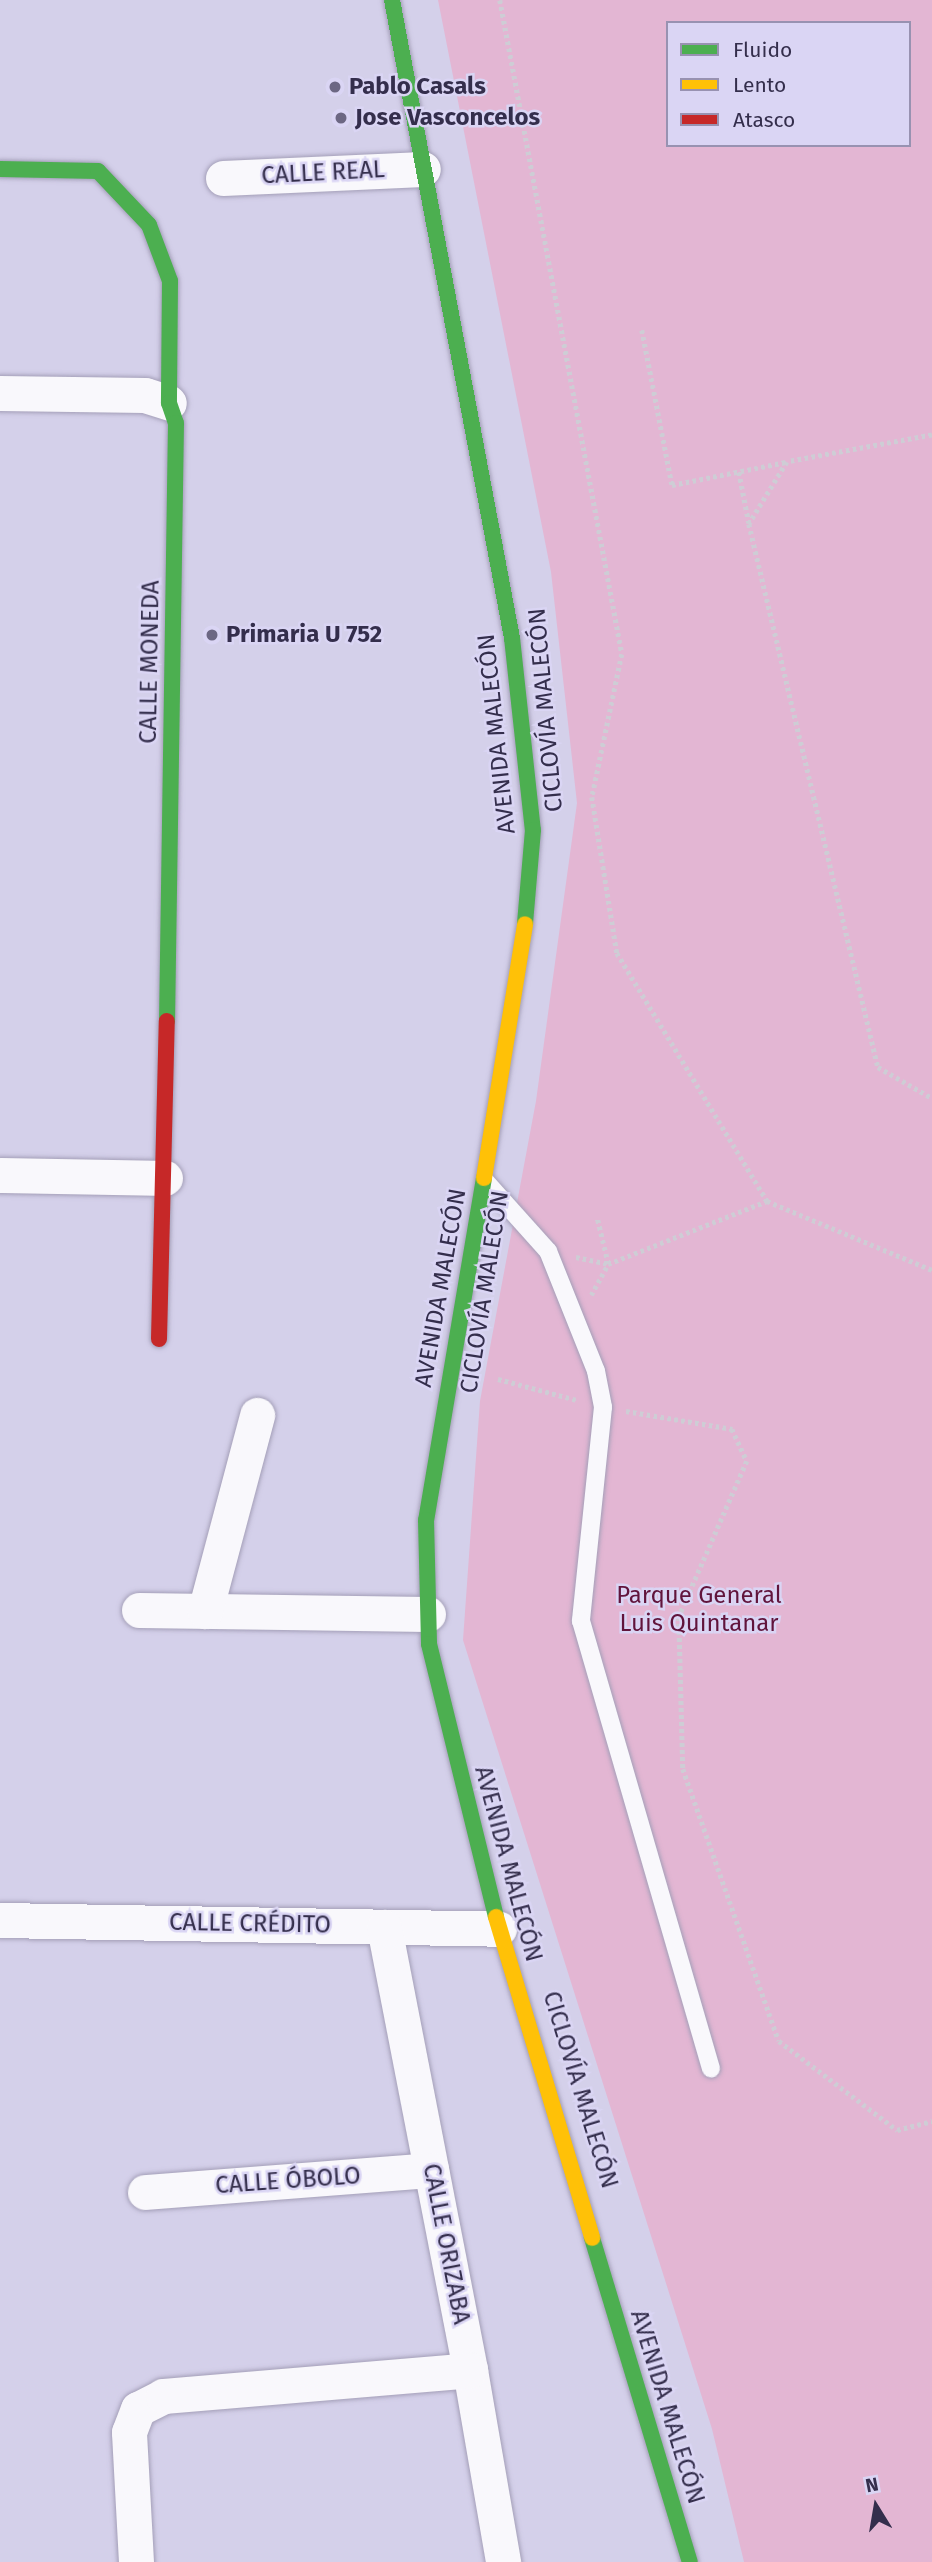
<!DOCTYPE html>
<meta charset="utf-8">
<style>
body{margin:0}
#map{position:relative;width:932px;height:2562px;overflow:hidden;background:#d4d0ea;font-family:"Fira Sans",sans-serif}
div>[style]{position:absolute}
.green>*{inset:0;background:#e3b6d3}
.path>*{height:4.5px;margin-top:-2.25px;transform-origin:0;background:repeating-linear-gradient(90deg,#cecdd5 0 3.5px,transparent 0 7px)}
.roads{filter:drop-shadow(0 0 2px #a49fb8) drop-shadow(0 0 2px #a49fb8)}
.lane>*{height:18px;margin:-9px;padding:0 9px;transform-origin:9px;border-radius:9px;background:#f9f8fc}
.street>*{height:35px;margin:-17.5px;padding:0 17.5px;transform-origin:17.5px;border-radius:17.5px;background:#f9f8fc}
.fast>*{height:16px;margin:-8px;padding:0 8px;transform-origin:8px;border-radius:8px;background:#4caf50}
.slow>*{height:16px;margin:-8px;padding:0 8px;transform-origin:8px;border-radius:8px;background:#ffc107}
.jam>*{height:16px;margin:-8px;padding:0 8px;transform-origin:8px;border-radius:8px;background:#c62828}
.dots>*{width:19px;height:19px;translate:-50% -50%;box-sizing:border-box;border:4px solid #dad5f4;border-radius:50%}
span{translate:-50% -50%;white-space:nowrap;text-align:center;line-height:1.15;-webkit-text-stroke:5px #dad5f4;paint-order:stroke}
.poi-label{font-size:24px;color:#342e4c;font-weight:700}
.left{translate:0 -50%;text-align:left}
.street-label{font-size:24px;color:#342e4c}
.park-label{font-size:24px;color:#61143c}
.legend{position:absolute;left:666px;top:21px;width:245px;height:126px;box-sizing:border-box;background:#dad5f4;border:2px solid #9892b1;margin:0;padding:9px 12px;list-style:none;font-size:21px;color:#342e4c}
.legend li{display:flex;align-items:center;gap:14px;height:35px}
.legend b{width:35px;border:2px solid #9892b1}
.north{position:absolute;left:841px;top:2471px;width:70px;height:70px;-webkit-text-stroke:5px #dad5f4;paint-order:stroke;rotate:349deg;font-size:19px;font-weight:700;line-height:28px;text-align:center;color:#342e4c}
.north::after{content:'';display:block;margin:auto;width:24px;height:32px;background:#342e4c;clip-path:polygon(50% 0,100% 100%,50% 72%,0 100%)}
</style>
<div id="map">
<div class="green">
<div style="clip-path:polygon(evenodd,438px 0,932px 0,932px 2562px,744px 2562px,712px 2429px,463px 1640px,480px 1401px,536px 1101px,577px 803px,551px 572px,438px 0,668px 23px,909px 23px,909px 145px,668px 145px,668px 23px)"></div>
</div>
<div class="path">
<div style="left:500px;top:0;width:665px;rotate:79.43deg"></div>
<div style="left:622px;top:654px;width:146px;rotate:101.8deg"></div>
<div style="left:592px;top:797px;width:158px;rotate:80.9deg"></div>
<div style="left:617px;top:953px;width:290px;rotate:58.8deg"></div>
<div style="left:642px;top:330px;width:158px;rotate:79deg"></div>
<div style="left:672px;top:485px;width:116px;rotate:-11.4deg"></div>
<div style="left:932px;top:435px;width:147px;rotate:169.5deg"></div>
<div style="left:787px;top:462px;width:73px;rotate:121.5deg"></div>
<div style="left:749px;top:524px;width:558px;rotate:76.64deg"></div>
<div style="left:878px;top:1067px;width:62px;rotate:29.9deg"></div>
<div style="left:739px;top:472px;width:52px;rotate:78.9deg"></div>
<div style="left:576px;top:1257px;width:33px;rotate:12deg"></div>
<div style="left:608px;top:1264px;width:171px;rotate:-21.6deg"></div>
<div style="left:767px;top:1201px;width:179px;rotate:22.7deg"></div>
<div style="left:591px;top:1295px;width:35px;rotate:-61deg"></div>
<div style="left:608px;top:1264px;width:47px;rotate:-103.4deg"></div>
<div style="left:498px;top:1379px;width:82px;rotate:14.9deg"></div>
<div style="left:626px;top:1411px;width:108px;rotate:9.6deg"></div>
<div style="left:732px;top:1429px;width:35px;rotate:65deg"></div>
<div style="left:747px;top:1461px;width:170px;rotate:113.6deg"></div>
<div style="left:679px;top:1617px;width:152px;rotate:88.5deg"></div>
<div style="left:683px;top:1769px;width:288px;rotate:70.6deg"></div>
<div style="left:779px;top:2041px;width:148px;rotate:37deg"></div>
<div style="left:897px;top:2130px;width:36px;rotate:-14deg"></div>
</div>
<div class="roads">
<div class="lane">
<div style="left:486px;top:1182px;width:93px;rotate:48.1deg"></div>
<div style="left:548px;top:1251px;width:129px;rotate:68.2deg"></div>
<div style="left:596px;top:1371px;width:37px;rotate:79deg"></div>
<div style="left:603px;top:1407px;width:215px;rotate:95.9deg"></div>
<div style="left:581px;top:1621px;width:466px;rotate:73.8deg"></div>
</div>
<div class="street">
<div style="left:223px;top:178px;width:200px;rotate:-2.6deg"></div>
<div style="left:0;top:393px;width:145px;rotate:0.8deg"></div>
<div style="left:145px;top:395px;width:25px;rotate:18deg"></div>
<div style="left:0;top:1175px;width:165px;rotate:1deg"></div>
<div style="left:139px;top:1610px;width:289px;rotate:0.8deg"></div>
<div style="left:205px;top:1611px;width:203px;rotate:-75.1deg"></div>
<div style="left:0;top:1920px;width:499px;rotate:1deg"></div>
<div style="left:384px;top:1927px;width:451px;rotate:79deg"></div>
<div style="left:470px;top:2370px;width:195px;rotate:80.2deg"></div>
<div style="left:145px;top:2192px;width:287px;rotate:-4.4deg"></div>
<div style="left:136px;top:2562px;width:130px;rotate:-93.1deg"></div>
<div style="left:129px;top:2432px;width:25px;rotate:-69deg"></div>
<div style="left:138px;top:2409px;width:28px;rotate:-27deg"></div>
<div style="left:163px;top:2396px;width:308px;rotate:-4.8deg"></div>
</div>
<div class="fast">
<div style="left:392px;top:0;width:649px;rotate:79.35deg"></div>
<div style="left:512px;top:638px;width:193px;rotate:83.8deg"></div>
<div style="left:533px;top:830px;width:94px;rotate:94.9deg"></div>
<div style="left:0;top:169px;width:98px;rotate:1.2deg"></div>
<div style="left:98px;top:171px;width:74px;rotate:46.6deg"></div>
<div style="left:149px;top:225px;width:60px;rotate:69.4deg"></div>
<div style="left:170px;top:281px;width:122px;rotate:90.5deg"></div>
<div style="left:169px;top:403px;width:21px;rotate:71deg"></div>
<div style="left:176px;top:423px;width:598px;rotate:90.86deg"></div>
<div style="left:484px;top:1178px;width:347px;rotate:99.6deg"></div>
<div style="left:426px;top:1520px;width:124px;rotate:88.6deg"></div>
<div style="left:429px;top:1644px;width:281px;rotate:76.2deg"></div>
<div style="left:592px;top:2238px;width:338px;rotate:73.2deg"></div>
</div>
<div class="slow">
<div style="left:484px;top:1178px;width:257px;rotate:-80.8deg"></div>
<div style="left:496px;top:1917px;width:335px;rotate:73.3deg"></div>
</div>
<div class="jam">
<div style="left:159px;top:1339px;width:318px;rotate:-88.6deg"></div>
</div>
</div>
<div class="dots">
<div style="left:335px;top:87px;background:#6c6783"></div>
<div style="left:341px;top:118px;background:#6c6783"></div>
<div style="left:212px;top:635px;background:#6c6783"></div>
</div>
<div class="poi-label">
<span class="left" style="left:349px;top:87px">Pablo Casals</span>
<span class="left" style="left:355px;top:118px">Jose Vasconcelos</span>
<span class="left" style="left:226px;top:635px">Primaria U 752</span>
</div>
<div class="street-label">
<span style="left:323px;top:173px;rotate:-3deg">CALLE REAL</span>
<span style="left:150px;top:662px;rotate:-89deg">CALLE MONEDA</span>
<span style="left:546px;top:710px;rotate:-95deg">CICLOVÍA MALECÓN</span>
<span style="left:497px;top:734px;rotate:-96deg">AVENIDA MALECÓN</span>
<span style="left:441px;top:1288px;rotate:-80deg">AVENIDA MALECÓN</span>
<span style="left:485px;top:1292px;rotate:-81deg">CICLOVÍA MALECÓN</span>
<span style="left:508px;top:1864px;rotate:75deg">AVENIDA MALECÓN</span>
<span style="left:250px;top:1924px;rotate:1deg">CALLE CRÉDITO</span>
<span style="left:580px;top:2090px;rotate:73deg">CICLOVÍA MALECÓN</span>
<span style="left:288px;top:2181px;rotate:-4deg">CALLE ÓBOLO</span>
<span style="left:446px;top:2244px;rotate:79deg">CALLE ORIZABA</span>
<span style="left:667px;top:2407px;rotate:73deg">AVENIDA MALECÓN</span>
</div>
<div class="park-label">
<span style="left:699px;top:1610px">Parque General<br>Luis Quintanar</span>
</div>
<ul class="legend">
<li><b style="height:9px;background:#4caf50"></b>Fluido</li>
<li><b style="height:9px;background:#ffc107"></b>Lento</li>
<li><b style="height:9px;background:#c62828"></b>Atasco</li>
</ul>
<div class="north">N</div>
</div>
